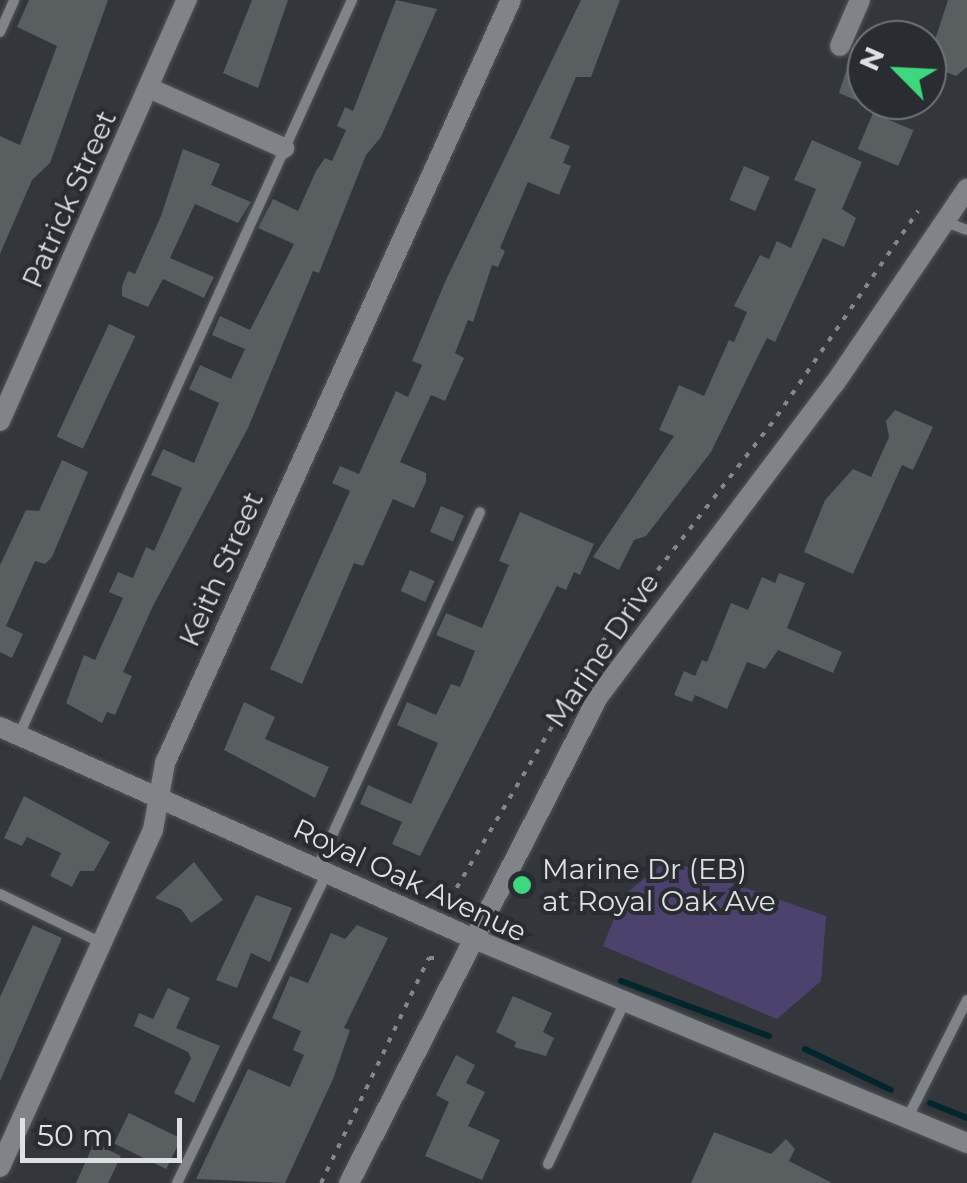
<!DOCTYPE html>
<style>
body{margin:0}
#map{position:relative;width:967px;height:1183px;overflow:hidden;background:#33363a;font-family:Montserrat,sans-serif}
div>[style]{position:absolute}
.green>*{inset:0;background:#4d426e}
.stream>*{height:6px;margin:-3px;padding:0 3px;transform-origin:3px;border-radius:3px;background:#01262d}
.building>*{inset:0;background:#595e61;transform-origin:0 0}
.path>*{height:4px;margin-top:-2px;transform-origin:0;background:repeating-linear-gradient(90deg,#85878b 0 5px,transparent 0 13px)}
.roads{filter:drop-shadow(0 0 2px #515458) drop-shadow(0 0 2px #515458)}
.service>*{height:10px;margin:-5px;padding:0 5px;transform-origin:5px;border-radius:5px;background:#808489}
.minor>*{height:20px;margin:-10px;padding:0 10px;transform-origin:10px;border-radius:10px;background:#808489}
.tertiary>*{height:20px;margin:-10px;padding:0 10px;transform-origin:10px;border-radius:10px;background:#808489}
.dots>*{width:28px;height:28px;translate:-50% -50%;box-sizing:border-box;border:5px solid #292c30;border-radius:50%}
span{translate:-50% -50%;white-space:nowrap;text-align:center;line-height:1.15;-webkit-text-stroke:8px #292c30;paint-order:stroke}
.street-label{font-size:28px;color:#dddfe2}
.poi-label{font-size:28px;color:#dddfe2}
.left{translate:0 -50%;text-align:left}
.north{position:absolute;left:847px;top:20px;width:100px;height:100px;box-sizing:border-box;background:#292c30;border:2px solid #717477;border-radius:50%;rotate:294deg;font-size:28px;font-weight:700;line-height:40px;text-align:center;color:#dddfe2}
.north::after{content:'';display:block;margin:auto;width:35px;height:45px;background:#3fd77d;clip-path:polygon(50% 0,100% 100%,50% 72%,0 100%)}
.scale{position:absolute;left:20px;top:1118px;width:162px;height:45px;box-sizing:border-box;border:5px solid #dddfe2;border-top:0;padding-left:12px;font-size:30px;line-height:35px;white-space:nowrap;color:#dddfe2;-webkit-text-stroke:8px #292c30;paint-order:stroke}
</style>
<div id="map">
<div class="green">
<div style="clip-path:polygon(667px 860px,826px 916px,821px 981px,777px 1019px,603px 946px,623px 896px)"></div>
</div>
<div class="stream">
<div style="left:621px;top:981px;width:158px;rotate:20.4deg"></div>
<div style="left:805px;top:1049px;width:95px;rotate:25.5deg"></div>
<div style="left:930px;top:1103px;width:40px;rotate:22deg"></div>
</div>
<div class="building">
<div style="clip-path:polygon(29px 0,108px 0,50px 163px,32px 180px,0 254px,0 136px,20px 145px,57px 46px,17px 27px)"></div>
<div style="clip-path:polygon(252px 0,288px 0,258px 88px,223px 73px)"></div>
<div style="clip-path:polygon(396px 0,437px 9px,381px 137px,366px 155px,319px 273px,313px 271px,248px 428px,153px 606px,123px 672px,132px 676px,115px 715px,107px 712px,102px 723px,66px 703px,84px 655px,95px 660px,123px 598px,109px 592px,118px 572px,133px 578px,146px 547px,154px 551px,182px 488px,151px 475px,163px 449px,194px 463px,219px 403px,189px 389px,200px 365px,231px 379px,245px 349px,212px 335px,220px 316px,250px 330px,294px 244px,258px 228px,273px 199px,298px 211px,316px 171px,325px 158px,332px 161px,346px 130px,337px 126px,345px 107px,353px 111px)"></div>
<div style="clip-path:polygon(581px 0,620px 0,591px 77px,576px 77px,550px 138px,570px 146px,563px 163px,571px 166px,559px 195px,528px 182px,500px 248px,505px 251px,498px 267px,492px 265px,473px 322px,468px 320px,455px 353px,464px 358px,445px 401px,431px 395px,400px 462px,426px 473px,426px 482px,414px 508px,393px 499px,363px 566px,354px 563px,302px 684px,270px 669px,350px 491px,332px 483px,340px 466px,359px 474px,396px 391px,408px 397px,422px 365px,412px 361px,445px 282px)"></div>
<div style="clip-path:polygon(948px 0,967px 0,967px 67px,956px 76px,927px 64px)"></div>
<div style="clip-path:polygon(852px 53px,867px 59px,867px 105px,839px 93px)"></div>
<div style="left:873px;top:113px;width:44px;height:39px;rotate:23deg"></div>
<div style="clip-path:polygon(812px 140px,862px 162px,842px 209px,856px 218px,844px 247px,823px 238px,775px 342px,767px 338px,711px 452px,646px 536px,634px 540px,619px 570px,593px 557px,674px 436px,659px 430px,679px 385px,704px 396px,729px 340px,734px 342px,747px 312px,734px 306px,760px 255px,769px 259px,777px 241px,791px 248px,816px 189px,794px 180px)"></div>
<div style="clip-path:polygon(183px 149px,220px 164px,211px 185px,251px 202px,238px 223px,195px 204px,170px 258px,214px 277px,204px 298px,163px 279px,148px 307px,122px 296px,122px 286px,128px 271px,135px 274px,161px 216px)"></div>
<div style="left:744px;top:166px;width:28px;height:37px;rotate:23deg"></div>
<div style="left:109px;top:324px;width:29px;height:124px;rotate:25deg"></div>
<div style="clip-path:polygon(895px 410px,933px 427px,913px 470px,902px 465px,853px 574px,804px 552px,825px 500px,853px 469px,871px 477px,889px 437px,886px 421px)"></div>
<div style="clip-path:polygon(62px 460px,88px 472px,52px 557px,45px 564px,35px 561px,6px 626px,23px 634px,12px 658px,0 652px,0 565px,26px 510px,39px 511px)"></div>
<div style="left:441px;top:506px;width:25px;height:28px;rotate:23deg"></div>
<div style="clip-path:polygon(520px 512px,594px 544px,580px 575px,574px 572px,566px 590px,557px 586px,420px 856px,392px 844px,402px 822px,360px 804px,368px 785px,411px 804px,438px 743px,397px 725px,407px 702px,436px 715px,451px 684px,460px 687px,475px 651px,436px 635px,446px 613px,482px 628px,509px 565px,499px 561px)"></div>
<div style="left:410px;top:570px;width:27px;height:23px;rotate:24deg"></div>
<div style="clip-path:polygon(779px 573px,805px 583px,787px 628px,842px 652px,833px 673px,778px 650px,765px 669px,747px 662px,727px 709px,695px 695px,692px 702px,674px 695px,684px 671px,695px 676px,702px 660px,707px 662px,731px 603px,748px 610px,762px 577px,775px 583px)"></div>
<div style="clip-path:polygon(244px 702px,275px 717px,265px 739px,329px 767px,315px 798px,224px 750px)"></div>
<div style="clip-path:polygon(24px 796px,110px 842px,94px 871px,80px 871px,72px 887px,50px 876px,61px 853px,27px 837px,22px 846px,4px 838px)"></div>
<div style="clip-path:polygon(194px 862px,223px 900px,191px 923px,181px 909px,155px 898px)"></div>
<div style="clip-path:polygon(256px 895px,292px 908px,270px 962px,251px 953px,237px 988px,216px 980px)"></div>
<div style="clip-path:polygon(33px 925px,62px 938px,0 1081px,0 997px)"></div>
<div style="clip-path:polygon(357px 925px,388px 938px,344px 1028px,350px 1030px,333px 1079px,285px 1183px,196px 1179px,248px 1069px,290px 1087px,304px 1055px,293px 1050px,301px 1031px,272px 1018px,290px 976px,308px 983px,331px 933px,345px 939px)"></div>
<div style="clip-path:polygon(168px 988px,190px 998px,176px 1028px,220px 1046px,194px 1103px,174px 1093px,191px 1058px,188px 1052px,134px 1026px,139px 1013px,153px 1019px)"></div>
<div style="clip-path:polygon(513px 996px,552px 1013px,543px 1032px,554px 1038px,546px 1056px,514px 1047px,516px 1042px,496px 1032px)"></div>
<div style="clip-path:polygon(456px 1055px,475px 1065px,466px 1083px,485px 1092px,468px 1126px,500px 1140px,482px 1180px,425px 1156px,449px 1102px,436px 1095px)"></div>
<div style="left:129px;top:1113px;width:58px;height:34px;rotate:26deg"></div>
<div style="clip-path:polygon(714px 1132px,771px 1154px,786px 1139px,795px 1149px,789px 1161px,832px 1183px,691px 1183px)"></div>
<div style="clip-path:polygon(94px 1143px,121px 1156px,108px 1183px,76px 1183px)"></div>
</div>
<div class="path">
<div style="left:450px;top:899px;width:299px;rotate:-59.4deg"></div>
<div style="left:602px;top:642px;width:286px;rotate:-52.2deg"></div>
<div style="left:777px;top:416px;width:249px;rotate:-55.5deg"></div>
<div style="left:321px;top:1183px;width:250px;rotate:-64.4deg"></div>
<div style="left:429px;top:958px;width:8px"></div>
</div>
<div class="roads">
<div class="service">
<div style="left:0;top:32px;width:35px;rotate:-66deg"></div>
<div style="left:946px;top:222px;width:22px;rotate:21deg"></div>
<div style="left:19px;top:735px;width:807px;rotate:-65.63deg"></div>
<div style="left:318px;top:866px;width:389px;rotate:-65.4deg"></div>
<div style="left:0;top:894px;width:113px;rotate:25.7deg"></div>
<div style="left:908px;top:1117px;width:131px;rotate:-63.2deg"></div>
<div style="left:548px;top:1164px;width:178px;rotate:-64.7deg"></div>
<div style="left:177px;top:1183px;width:344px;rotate:-64.2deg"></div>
</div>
<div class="minor">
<div style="left:840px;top:46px;width:50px;rotate:-66.5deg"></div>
<div style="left:149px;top:88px;width:148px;rotate:24deg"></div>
<div style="left:0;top:421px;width:461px;rotate:-66.1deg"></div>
<div style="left:472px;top:938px;width:536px;rotate:22.5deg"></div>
<div style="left:0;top:1167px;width:370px;rotate:-65.6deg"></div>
<div style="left:153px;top:830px;width:68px;rotate:-79.8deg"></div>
<div style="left:165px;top:763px;width:838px;rotate:-65.61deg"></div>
</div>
<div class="tertiary">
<div style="left:0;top:727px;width:517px;rotate:24.09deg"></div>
<div style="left:349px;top:1183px;width:546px;rotate:-62.87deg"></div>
<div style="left:598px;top:697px;width:393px;rotate:-53deg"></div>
<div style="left:835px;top:383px;width:235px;rotate:-55.8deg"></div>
</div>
</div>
<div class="dots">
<div style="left:522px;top:885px;background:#3fd77d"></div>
</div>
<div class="street-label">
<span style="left:69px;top:199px;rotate:-66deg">Patrick Street</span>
<span style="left:221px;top:569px;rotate:-66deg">Keith Street</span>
<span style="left:602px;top:650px;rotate:-56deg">Marine Drive</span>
<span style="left:410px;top:880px;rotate:25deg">Royal Oak Avenue</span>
</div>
<div class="poi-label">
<span class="left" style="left:542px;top:885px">Marine Dr (EB)<br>at Royal Oak Ave</span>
</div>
<div class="north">N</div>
<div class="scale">50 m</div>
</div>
